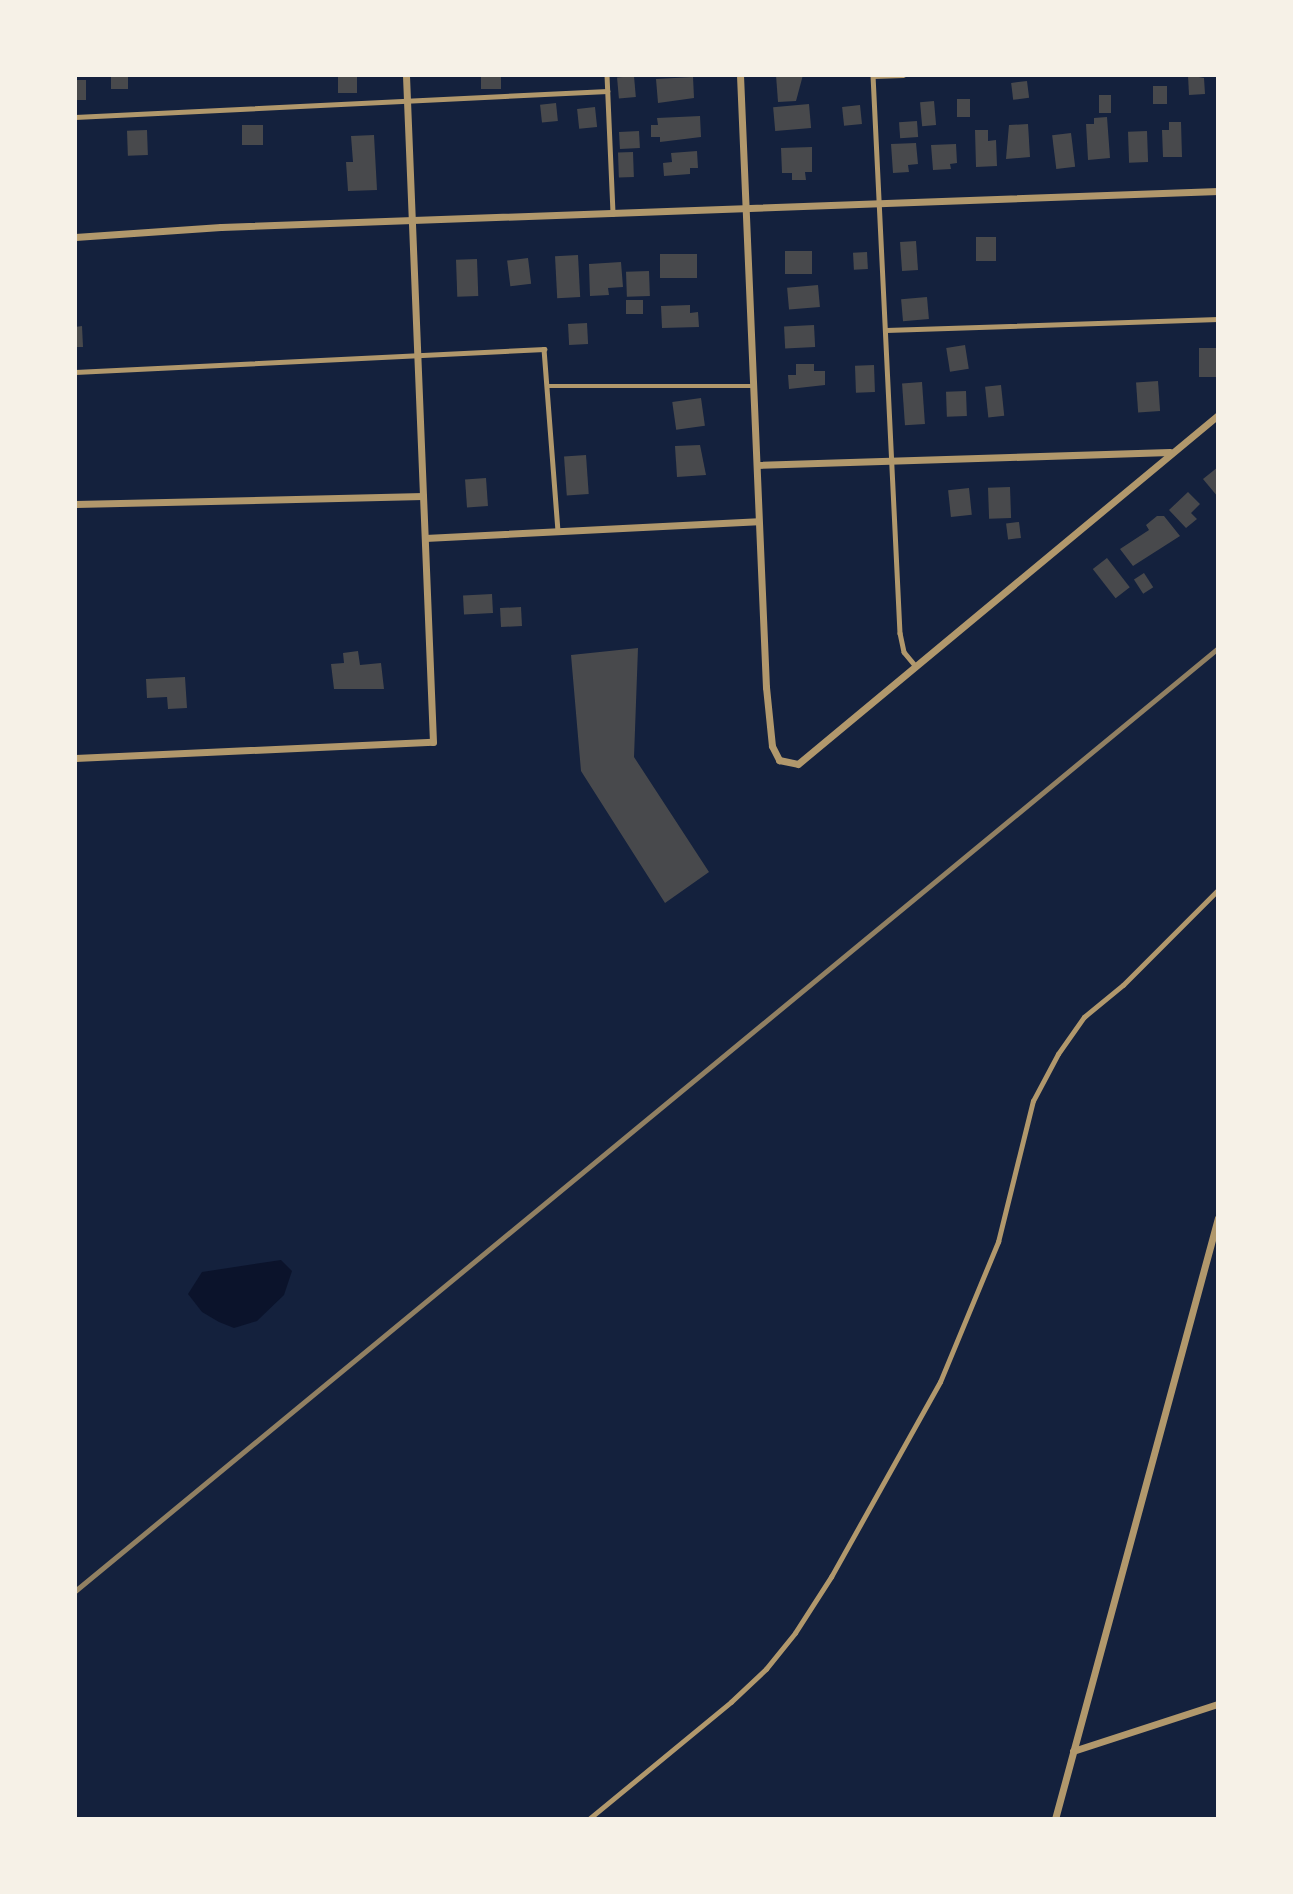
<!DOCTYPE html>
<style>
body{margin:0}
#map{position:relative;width:1293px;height:1894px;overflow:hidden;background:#14213d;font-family:"Exo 2",sans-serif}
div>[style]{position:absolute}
.water>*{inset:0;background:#0b132b}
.building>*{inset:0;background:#48494c;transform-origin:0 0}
.service>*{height:4.5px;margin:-2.25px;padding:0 2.25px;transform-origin:2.25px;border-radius:2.25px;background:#b1986c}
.minor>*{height:7px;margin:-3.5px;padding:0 3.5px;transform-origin:3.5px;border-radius:3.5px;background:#b1986c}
.rail>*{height:5px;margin:-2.5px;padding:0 2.5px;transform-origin:2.5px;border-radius:2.5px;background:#918062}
span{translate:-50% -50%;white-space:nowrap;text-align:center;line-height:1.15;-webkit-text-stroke:5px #f6f1e7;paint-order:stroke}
.frame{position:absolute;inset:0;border:77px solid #f6f1e7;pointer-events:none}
</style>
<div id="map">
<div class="water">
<div style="clip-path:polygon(281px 1260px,292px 1271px,284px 1295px,257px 1321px,234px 1328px,219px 1322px,202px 1312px,188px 1294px,202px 1272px)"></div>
</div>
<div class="building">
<div style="left:111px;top:75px;width:17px;height:14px"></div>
<div style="left:338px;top:75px;width:19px;height:18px"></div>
<div style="left:481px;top:75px;width:20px;height:14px"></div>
<div style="clip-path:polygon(776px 75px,803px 75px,796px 101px,778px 102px)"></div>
<div style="clip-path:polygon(1188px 75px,1204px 78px,1205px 94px,1189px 95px)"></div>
<div style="left:634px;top:76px;width:21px;height:17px;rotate:85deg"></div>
<div style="clip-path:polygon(693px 77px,694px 98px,658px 103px,656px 79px)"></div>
<div style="left:75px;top:80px;width:11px;height:20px"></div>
<div style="left:1027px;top:81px;width:17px;height:16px;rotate:83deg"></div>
<div style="left:1153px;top:86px;width:14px;height:18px"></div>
<div style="left:1111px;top:95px;width:18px;height:12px;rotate:90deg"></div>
<div style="left:970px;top:99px;width:18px;height:13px;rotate:90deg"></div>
<div style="left:934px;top:101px;width:24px;height:14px;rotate:85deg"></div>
<div style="left:556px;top:103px;width:18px;height:16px;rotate:84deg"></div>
<div style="left:809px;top:104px;width:24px;height:36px;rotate:85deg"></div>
<div style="left:860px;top:105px;width:19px;height:18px;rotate:84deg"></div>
<div style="left:595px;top:107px;width:20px;height:18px;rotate:84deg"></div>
<div style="clip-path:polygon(700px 116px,701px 137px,660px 142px,660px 137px,651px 137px,651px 125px,658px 125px,657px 118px)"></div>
<div style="clip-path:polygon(1107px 117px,1110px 158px,1088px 160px,1086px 124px,1094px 124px,1094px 118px)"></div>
<div style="left:917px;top:121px;width:16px;height:18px;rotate:86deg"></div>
<div style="clip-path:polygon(1169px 122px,1181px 122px,1182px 157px,1163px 157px,1162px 130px,1169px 130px)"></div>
<div style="clip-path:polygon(1028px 124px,1030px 157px,1006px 159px,1009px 125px)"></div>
<div style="left:242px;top:125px;width:21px;height:20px"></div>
<div style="left:147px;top:130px;width:25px;height:20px;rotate:88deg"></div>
<div style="clip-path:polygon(975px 130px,988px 130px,988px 141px,996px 140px,997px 166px,976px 167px)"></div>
<div style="left:639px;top:131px;width:17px;height:20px;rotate:87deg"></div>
<div style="left:1147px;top:131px;width:31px;height:19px;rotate:88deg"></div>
<div style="left:1071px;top:133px;width:34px;height:19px;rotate:83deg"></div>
<div style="clip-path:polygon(374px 135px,377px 190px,348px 191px,346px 162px,353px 162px,351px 136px)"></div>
<div style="clip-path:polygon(916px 143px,918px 164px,908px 165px,909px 172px,893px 173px,891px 144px)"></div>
<div style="clip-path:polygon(956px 144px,957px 163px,950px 164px,951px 169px,933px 170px,931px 145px)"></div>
<div style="clip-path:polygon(812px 147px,812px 172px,805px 172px,806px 180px,792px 180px,792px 173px,782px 173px,781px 148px)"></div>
<div style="clip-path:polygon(697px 151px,698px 168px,690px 168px,690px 174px,664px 176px,663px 163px,672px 162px,671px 153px)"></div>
<div style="left:633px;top:152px;width:25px;height:15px;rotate:88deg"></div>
<div style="left:976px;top:237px;width:20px;height:24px"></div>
<div style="left:916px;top:241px;width:29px;height:16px;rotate:86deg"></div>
<div style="left:785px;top:251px;width:27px;height:23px"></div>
<div style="left:867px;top:252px;width:17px;height:14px;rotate:87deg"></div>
<div style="left:660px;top:254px;width:37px;height:24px"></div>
<div style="left:578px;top:255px;width:42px;height:23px;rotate:87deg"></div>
<div style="left:528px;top:258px;width:26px;height:21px;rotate:83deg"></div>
<div style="left:477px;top:259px;width:37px;height:21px;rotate:88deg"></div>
<div style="clip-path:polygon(621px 262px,623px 287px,608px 288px,609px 295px,590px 296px,589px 264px)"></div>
<div style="left:649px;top:271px;width:25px;height:23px;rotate:88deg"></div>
<div style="left:818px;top:285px;width:22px;height:31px;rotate:85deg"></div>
<div style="left:927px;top:297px;width:22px;height:26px;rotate:85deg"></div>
<div style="left:643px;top:300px;width:14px;height:17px;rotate:90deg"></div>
<div style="clip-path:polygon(690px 305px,690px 313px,698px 312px,699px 327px,662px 328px,661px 306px)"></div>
<div style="left:587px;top:323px;width:21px;height:19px;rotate:87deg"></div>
<div style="left:814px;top:325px;width:22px;height:30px;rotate:87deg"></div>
<div style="clip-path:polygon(82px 326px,83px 347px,75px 347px,75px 327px)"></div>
<div style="left:965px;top:345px;width:24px;height:19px;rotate:81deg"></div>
<div style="left:1199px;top:348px;width:19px;height:29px"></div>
<div style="clip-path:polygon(796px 364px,814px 364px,814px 371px,825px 371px,825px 385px,789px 389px,788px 375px,796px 375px)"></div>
<div style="left:874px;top:365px;width:27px;height:19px;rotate:88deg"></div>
<div style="left:1158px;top:381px;width:30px;height:22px;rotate:86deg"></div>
<div style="left:922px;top:382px;width:42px;height:20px;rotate:86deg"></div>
<div style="left:1001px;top:385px;width:31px;height:16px;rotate:84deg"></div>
<div style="left:966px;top:391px;width:25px;height:20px;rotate:88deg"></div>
<div style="left:701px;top:398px;width:28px;height:29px;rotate:82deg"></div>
<div style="clip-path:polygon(700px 445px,706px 475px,677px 477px,675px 446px)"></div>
<div style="left:586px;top:455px;width:39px;height:22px;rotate:86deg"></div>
<div style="clip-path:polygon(1218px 467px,1218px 497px,1203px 479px)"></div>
<div style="left:486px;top:478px;width:28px;height:21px;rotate:86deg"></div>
<div style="left:1010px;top:487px;width:31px;height:22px;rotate:88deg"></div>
<div style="left:969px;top:488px;width:27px;height:21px;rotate:84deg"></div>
<div style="clip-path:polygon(1188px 492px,1200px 504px,1191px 513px,1197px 519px,1186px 528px,1169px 510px)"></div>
<div style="clip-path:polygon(1157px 516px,1164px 516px,1180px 536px,1133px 566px,1120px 549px,1149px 530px,1146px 525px)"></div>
<div style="left:1019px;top:522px;width:16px;height:13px;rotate:83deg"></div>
<div style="left:1107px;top:558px;width:37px;height:18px;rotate:52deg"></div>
<div style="left:1144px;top:573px;width:17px;height:12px;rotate:57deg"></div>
<div style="left:492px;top:594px;width:19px;height:29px;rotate:87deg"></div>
<div style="left:521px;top:607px;width:19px;height:21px;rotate:87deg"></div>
<div style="clip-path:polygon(638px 648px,634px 757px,709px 872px,665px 903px,581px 771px,571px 655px)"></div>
<div style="clip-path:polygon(358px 651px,360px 665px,381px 663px,384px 689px,334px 689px,331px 664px,344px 663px,343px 653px)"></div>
<div style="clip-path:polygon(185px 677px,187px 708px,168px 709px,167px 697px,147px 698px,146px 679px)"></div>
</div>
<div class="service">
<div style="left:607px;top:75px;width:139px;rotate:87.5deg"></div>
<div style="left:873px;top:75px;width:559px;rotate:87.23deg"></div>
<div style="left:900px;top:633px;width:19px;rotate:78deg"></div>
<div style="left:904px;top:652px;width:16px;rotate:50deg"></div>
<div style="left:873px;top:76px;width:30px;rotate:-2deg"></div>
<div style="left:75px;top:117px;width:533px;rotate:-2.8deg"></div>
<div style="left:886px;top:330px;width:332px;rotate:-1.9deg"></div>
<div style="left:75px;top:372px;width:470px;rotate:-2.8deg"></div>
<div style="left:544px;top:349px;width:183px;rotate:85.6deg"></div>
<div style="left:548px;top:386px;width:205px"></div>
<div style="left:589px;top:1819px;width:184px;rotate:-39.5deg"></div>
<div style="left:731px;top:1702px;width:48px;rotate:-43.3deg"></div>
<div style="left:766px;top:1669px;width:46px;rotate:-51.1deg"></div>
<div style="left:795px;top:1633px;width:67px;rotate:-57.3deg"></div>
<div style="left:831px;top:1577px;width:223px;rotate:-60.8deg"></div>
<div style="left:940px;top:1382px;width:152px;rotate:-67.5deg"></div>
<div style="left:998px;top:1242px;width:145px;rotate:-76.1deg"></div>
<div style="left:1033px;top:1101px;width:53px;rotate:-62deg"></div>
<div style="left:1058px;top:1054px;width:45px;rotate:-54.9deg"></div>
<div style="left:1084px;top:1017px;width:50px;rotate:-39.4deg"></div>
<div style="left:1123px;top:985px;width:134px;rotate:-45deg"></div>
</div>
<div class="minor">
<div style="left:740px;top:75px;width:613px;rotate:87.57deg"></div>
<div style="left:766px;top:687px;width:59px;rotate:84.2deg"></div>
<div style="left:772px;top:746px;width:16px;rotate:63deg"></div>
<div style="left:779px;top:760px;width:19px;rotate:12deg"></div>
<div style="left:798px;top:764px;width:546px;rotate:-39.72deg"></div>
<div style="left:75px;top:237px;width:146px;rotate:-3.9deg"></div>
<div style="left:221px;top:227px;width:998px;rotate:-2.07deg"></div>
<div style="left:757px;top:465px;width:413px;rotate:-1.8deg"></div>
<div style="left:75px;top:504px;width:348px;rotate:-1.3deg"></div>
<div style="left:425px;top:538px;width:333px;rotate:-2.9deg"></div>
<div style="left:75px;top:758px;width:358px;rotate:-2.6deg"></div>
<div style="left:433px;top:742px;width:668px;rotate:-92.32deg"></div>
<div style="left:1073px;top:1751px;width:152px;rotate:-18deg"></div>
<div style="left:1055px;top:1819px;width:623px;rotate:-74.83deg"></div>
</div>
<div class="rail">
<div style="left:75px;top:1591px;width:1482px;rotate:-39.52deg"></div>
</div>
<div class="frame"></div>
</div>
